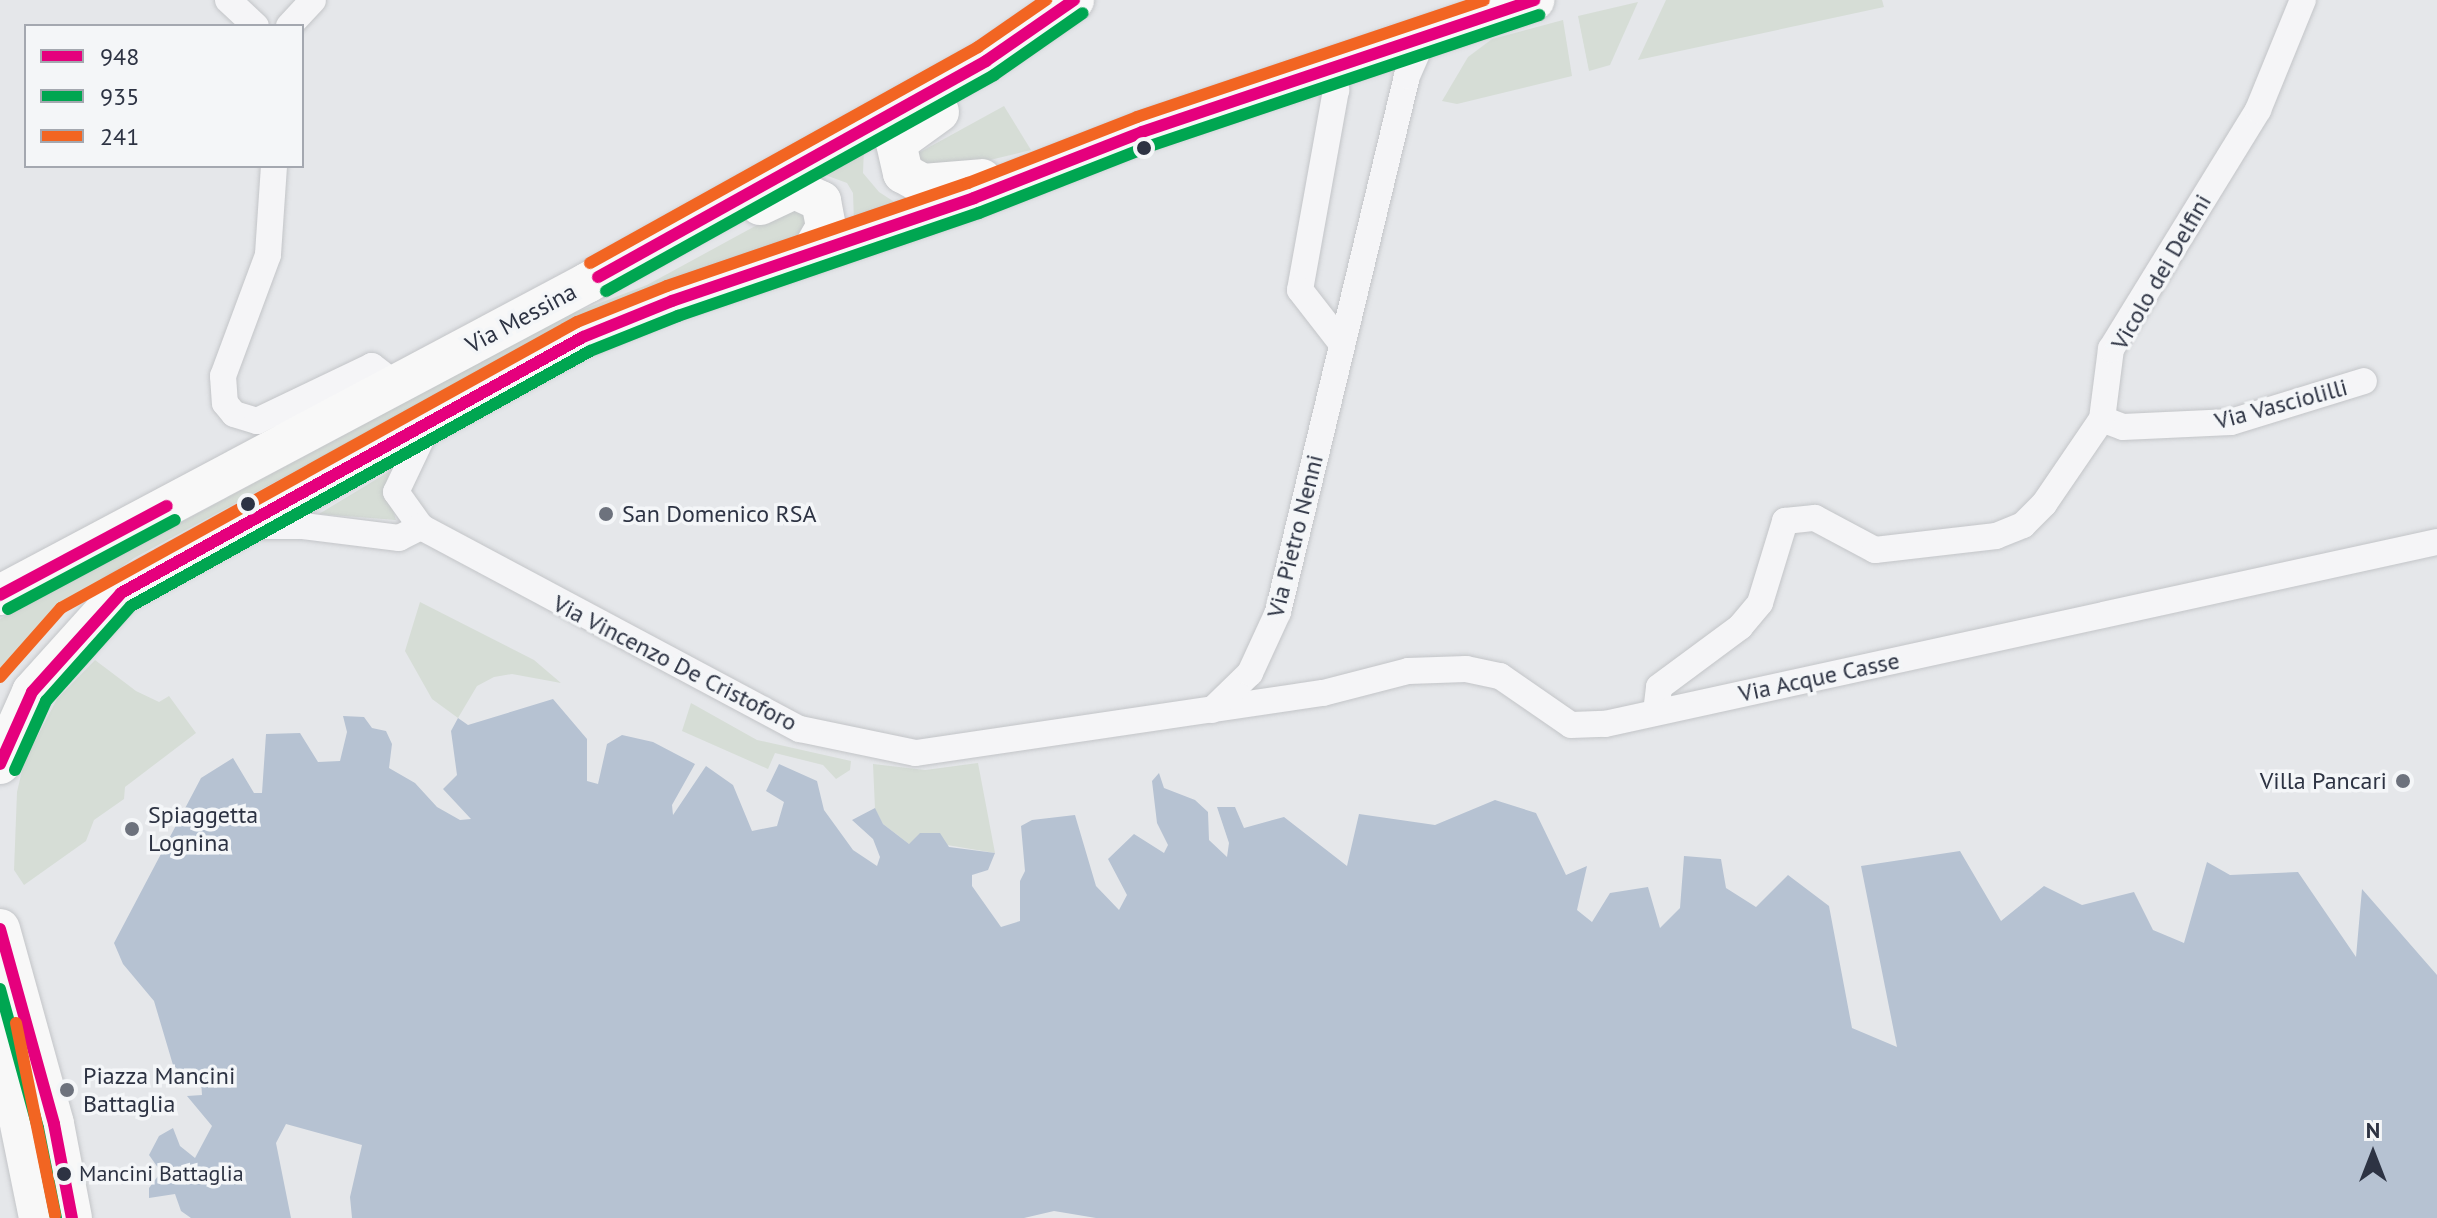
<!DOCTYPE html>
<style>
body{margin:0}
#map{position:relative;width:2437px;height:1218px;overflow:hidden;background:#e5e7ea;font-family:"PT Sans",sans-serif}
div>[style]{position:absolute}
.green>*{inset:0;background:#d6ddd6}
.water>*{inset:0;background:#b6c2d2}
.roads{filter:drop-shadow(0 0 2px #c3c5c8) drop-shadow(0 0 2px #c3c5c8)}
.street>*{height:26px;margin:-13px;padding:0 13px;transform-origin:13px;border-radius:13px;background:#f5f5f7}
.primary>*{height:40px;margin:-20px;padding:0 20px;transform-origin:20px;border-radius:20px;background:#f8f8f8}
.bus-1>*{height:12px;margin:-6px;padding:0 6px;transform-origin:6px;border-radius:6px;background:#e5007d}
.bus-2>*{height:12px;margin:-6px;padding:0 6px;transform-origin:6px;border-radius:6px;background:#00a651}
.bus-3>*{height:12px;margin:-6px;padding:0 6px;transform-origin:6px;border-radius:6px;background:#f26522}
.dots>*{width:22px;height:22px;translate:-50% -50%;box-sizing:border-box;border:4px solid #f4f6f8;border-radius:50%}
span{translate:-50% -50%;white-space:nowrap;text-align:center;line-height:1.15;-webkit-text-stroke:7px #f4f6f8;paint-order:stroke}
.bus-label{font-size:22px;color:#2d3343}
.left{translate:0 -50%;text-align:left}
.street-label{font-size:24px;color:#2d3343}
.poi-label{font-size:24px;color:#2d3343}
.right{translate:-100% -50%;text-align:right}
.legend{position:absolute;left:24px;top:24px;width:280px;height:144px;box-sizing:border-box;background:#f4f6f8;border:2px solid #a4a8b0;margin:0;padding:10px 14px;list-style:none;font-size:24px;color:#2d3343}
.legend li{display:flex;align-items:center;gap:16px;height:40px}
.legend b{width:40px;border:2px solid #a4a8b0}
.north{position:absolute;left:2333px;top:1114px;width:80px;height:80px;-webkit-text-stroke:6px #f4f6f8;paint-order:stroke;rotate:0deg;font-size:22px;font-weight:700;line-height:32px;text-align:center;color:#2d3343}
.north::after{content:'';display:block;margin:auto;width:28px;height:36px;background:#2d3343;clip-path:polygon(50% 0,100% 100%,50% 72%,0 100%)}
</style>
<div id="map">
<div class="green">
<div style="clip-path:polygon(1666px 0,1882px 0,1884px 7px,1638px 60px)"></div>
<div style="clip-path:polygon(1638px 2px,1610px 65px,1589px 71px,1578px 16px)"></div>
<div style="clip-path:polygon(1563px 20px,1572px 76px,1457px 104px,1442px 101px,1468px 57px,1492px 39px)"></div>
<div style="clip-path:polygon(1004px 106px,1031px 150px,936px 173px,913px 156px)"></div>
<div style="clip-path:polygon(864px 148px,863px 173px,879px 192px,896px 203px,918px 203px,854px 222px,853px 193px,847px 183px,820px 173px)"></div>
<div style="clip-path:polygon(794px 205px,811px 220px,797px 243px,598px 308px,134px 558px,64px 609px,0 682px,0 619px,571px 314px,647px 285px)"></div>
<div style="clip-path:polygon(390px 471px,386px 485px,396px 520px,319px 514px)"></div>
<div style="clip-path:polygon(420px 602px,534px 660px,561px 683px,512px 674px,494px 677px,477px 686px,458px 718px,432px 699px,405px 651px)"></div>
<div style="clip-path:polygon(95px 660px,136px 691px,159px 702px,169px 696px,196px 733px,125px 787px,124px 799px,94px 820px,86px 841px,24px 885px,14px 870px,17px 792px,24px 762px,57px 699px)"></div>
<div style="clip-path:polygon(691px 703px,757px 740px,851px 761px,850px 770px,836px 779px,823px 765px,775px 753px,768px 769px,682px 731px)"></div>
<div style="clip-path:polygon(978px 763px,995px 853px,917px 840px,909px 844px,883px 824px,875px 809px,873px 764px,925px 770px)"></div>
</div>
<div class="water">
<div style="clip-path:polygon(553px 699px,587px 739px,587px 781px,598px 784px,607px 744px,622px 735px,653px 742px,695px 764px,672px 805px,673px 815px,706px 766px,733px 785px,752px 831px,777px 826px,784px 802px,766px 791px,779px 764px,817px 781px,824px 810px,853px 850px,877px 866px,880px 857px,873px 839px,852px 820px,875px 808px,883px 824px,909px 844px,920px 833px,940px 833px,949px 847px,995px 853px,988px 870px,972px 875px,972px 886px,1001px 927px,1020px 921px,1020px 881px,1025px 871px,1021px 826px,1032px 820px,1075px 815px,1096px 886px,1119px 910px,1127px 895px,1108px 859px,1134px 834px,1164px 853px,1168px 845px,1157px 823px,1152px 781px,1159px 773px,1164px 788px,1195px 800px,1208px 812px,1209px 840px,1227px 857px,1229px 843px,1217px 807px,1235px 807px,1244px 828px,1284px 817px,1347px 866px,1359px 814px,1435px 825px,1495px 800px,1536px 813px,1566px 875px,1587px 866px,1577px 910px,1592px 922px,1610px 893px,1648px 887px,1660px 928px,1680px 908px,1684px 856px,1721px 859px,1726px 888px,1756px 907px,1788px 875px,1829px 906px,1852px 1028px,1897px 1047px,1861px 866px,1960px 851px,2001px 921px,2044px 886px,2082px 905px,2134px 892px,2153px 930px,2184px 943px,2207px 862px,2230px 875px,2298px 872px,2356px 957px,2362px 889px,2437px 975px,2437px 1218px,1096px 1218px,1054px 1211px,1024px 1218px,352px 1218px,350px 1197px,362px 1145px,286px 1124px,276px 1143px,291px 1218px,191px 1218px,181px 1211px,175px 1194px,149px 1198px,149px 1188px,161px 1172px,149px 1155px,159px 1136px,173px 1128px,180px 1146px,195px 1158px,212px 1126px,187px 1096px,202px 1095px,201px 1081px,190px 1081px,173px 1065px,154px 1001px,123px 964px,114px 943px,201px 778px,233px 758px,254px 793px,262px 793px,266px 734px,300px 733px,318px 762px,340px 761px,347px 732px,343px 716px,364px 717px,372px 728px,386px 731px,392px 744px,389px 768px,415px 783px,437px 807px,460px 820px,471px 819px,443px 789px,457px 775px,451px 731px,458px 718px,468px 725px)"></div>
</div>
<div class="roads">
<div class="street">
<div style="left:228px;top:0;width:38px;rotate:43deg"></div>
<div style="left:289px;top:26px;width:35px;rotate:-47deg"></div>
<div style="left:1318px;top:69px;width:28px;rotate:49deg"></div>
<div style="left:1336px;top:90px;width:203px;rotate:100.2deg"></div>
<div style="left:1300px;top:290px;width:68px;rotate:52.1deg"></div>
<div style="left:274px;top:166px;width:89px;rotate:93.9deg"></div>
<div style="left:268px;top:255px;width:129px;rotate:110.4deg"></div>
<div style="left:223px;top:376px;width:27px;rotate:86deg"></div>
<div style="left:225px;top:403px;width:14px;rotate:51deg"></div>
<div style="left:234px;top:414px;width:24px;rotate:17deg"></div>
<div style="left:257px;top:421px;width:127px;rotate:-25.6deg"></div>
<div style="left:372px;top:366px;width:29px;rotate:38deg"></div>
<div style="left:2102px;top:419px;width:22px;rotate:21deg"></div>
<div style="left:2123px;top:427px;width:108px;rotate:-2.7deg"></div>
<div style="left:2231px;top:422px;width:139px;rotate:-17.1deg"></div>
<div style="left:428px;top:425px;width:74px;rotate:115.5deg"></div>
<div style="left:396px;top:492px;width:43px;rotate:54.5deg"></div>
<div style="left:421px;top:527px;width:429px;rotate:28.1deg"></div>
<div style="left:800px;top:729px;width:118px;rotate:11.7deg"></div>
<div style="left:916px;top:753px;width:411px;rotate:-8.4deg"></div>
<div style="left:1323px;top:693px;width:88px;rotate:-14.5deg"></div>
<div style="left:1408px;top:671px;width:58px;rotate:-2deg"></div>
<div style="left:1466px;top:669px;width:35px;rotate:12deg"></div>
<div style="left:1500px;top:676px;width:86px;rotate:34.6deg"></div>
<div style="left:1571px;top:725px;width:34px;rotate:-2deg"></div>
<div style="left:1605px;top:724px;width:852px;rotate:-12.34deg"></div>
<div style="left:248px;top:526px;width:55px"></div>
<div style="left:303px;top:526px;width:97px;rotate:7.1deg"></div>
<div style="left:399px;top:538px;width:25px;rotate:-27deg"></div>
<div style="left:1212px;top:710px;width:53px;rotate:-44.2deg"></div>
<div style="left:1250px;top:673px;width:67px;rotate:-65.3deg"></div>
<div style="left:1278px;top:612px;width:551px;rotate:-76.47deg"></div>
<div style="left:1407px;top:76px;width:43px;rotate:-66.4deg"></div>
<div style="left:1656px;top:712px;width:25px;rotate:-83deg"></div>
<div style="left:1659px;top:687px;width:101px;rotate:-36.5deg"></div>
<div style="left:1740px;top:627px;width:31px;rotate:-50deg"></div>
<div style="left:1760px;top:603px;width:86px;rotate:-73deg"></div>
<div style="left:1785px;top:521px;width:30px;rotate:-6deg"></div>
<div style="left:1815px;top:518px;width:68px;rotate:28.1deg"></div>
<div style="left:1875px;top:550px;width:122px;rotate:-6.6deg"></div>
<div style="left:1996px;top:536px;width:29px;rotate:-22deg"></div>
<div style="left:2023px;top:525px;width:30px;rotate:-45deg"></div>
<div style="left:2044px;top:504px;width:103px;rotate:-55.7deg"></div>
<div style="left:2102px;top:419px;width:71px;rotate:-82.7deg"></div>
<div style="left:2111px;top:349px;width:281px;rotate:-58.4deg"></div>
<div style="left:2258px;top:110px;width:119px;rotate:-67.8deg"></div>
</div>
<div class="primary">
<div style="left:939px;top:112px;width:53px;rotate:144.2deg"></div>
<div style="left:896px;top:143px;width:31px;rotate:77deg"></div>
<div style="left:903px;top:173px;width:23px;rotate:29deg"></div>
<div style="left:923px;top:184px;width:59px;rotate:-4.8deg"></div>
<div style="left:760px;top:205px;width:38px;rotate:-25deg"></div>
<div style="left:795px;top:189px;width:29px;rotate:25deg"></div>
<div style="left:821px;top:201px;width:26px;rotate:79deg"></div>
<div style="left:826px;top:227px;width:32px;rotate:120deg"></div>
<div style="left:0;top:595px;width:665px;rotate:-27.99deg"></div>
<div style="left:587px;top:283px;width:457px;rotate:-29.1deg"></div>
<div style="left:986px;top:61px;width:107px;rotate:-34.7deg"></div>
<div style="left:0;top:764px;width:79px;rotate:-66deg"></div>
<div style="left:32px;top:692px;width:133px;rotate:-48deg"></div>
<div style="left:121px;top:593px;width:528px;rotate:-28.99deg"></div>
<div style="left:583px;top:337px;width:96px;rotate:-22deg"></div>
<div style="left:672px;top:301px;width:319px;rotate:-18.8deg"></div>
<div style="left:974px;top:198px;width:180px;rotate:-21.4deg"></div>
<div style="left:1142px;top:132px;width:414px;rotate:-18.6deg"></div>
<div style="left:0;top:929px;width:202px;rotate:74.5deg"></div>
<div style="left:54px;top:1124px;width:96px;rotate:79.2deg"></div>
<div style="left:0;top:1026px;width:196px;rotate:78.5deg"></div>
</div>
</div>
<div class="bus-1">
<div style="left:598px;top:277px;width:444px;rotate:-29.1deg"></div>
<div style="left:986px;top:61px;width:107px;rotate:-34.7deg"></div>
<div style="left:0;top:595px;width:189px;rotate:-28.1deg"></div>
<div style="left:0;top:764px;width:79px;rotate:-66deg"></div>
<div style="left:32px;top:692px;width:133px;rotate:-48deg"></div>
<div style="left:121px;top:593px;width:528px;rotate:-28.99deg"></div>
<div style="left:583px;top:337px;width:96px;rotate:-22deg"></div>
<div style="left:672px;top:301px;width:319px;rotate:-18.8deg"></div>
<div style="left:974px;top:198px;width:180px;rotate:-21.4deg"></div>
<div style="left:1142px;top:132px;width:414px;rotate:-18.6deg"></div>
<div style="left:0;top:929px;width:202px;rotate:74.5deg"></div>
<div style="left:54px;top:1124px;width:96px;rotate:79.2deg"></div>
</div>
<div class="bus-2">
<div style="left:606px;top:291px;width:444px;rotate:-29.1deg"></div>
<div style="left:994px;top:75px;width:108px;rotate:-34.9deg"></div>
<div style="left:8px;top:609px;width:189px;rotate:-28.1deg"></div>
<div style="left:15px;top:770px;width:76px;rotate:-65.8deg"></div>
<div style="left:46px;top:701px;width:127px;rotate:-48.2deg"></div>
<div style="left:131px;top:606px;width:525px;rotate:-29.05deg"></div>
<div style="left:590px;top:351px;width:95px;rotate:-21.7deg"></div>
<div style="left:678px;top:316px;width:318px;rotate:-18.9deg"></div>
<div style="left:979px;top:213px;width:180px;rotate:-21.4deg"></div>
<div style="left:1147px;top:147px;width:414px;rotate:-18.6deg"></div>
<div style="left:0;top:989px;width:144px;rotate:74.7deg"></div>
<div style="left:38px;top:1128px;width:92px;rotate:78.7deg"></div>
</div>
<div class="bus-3">
<div style="left:590px;top:263px;width:444px;rotate:-29.1deg"></div>
<div style="left:978px;top:47px;width:83px;rotate:-34.7deg"></div>
<div style="left:0;top:677px;width:92px;rotate:-48.5deg"></div>
<div style="left:61px;top:608px;width:590px;rotate:-29deg"></div>
<div style="left:577px;top:322px;width:97px;rotate:-21.8deg"></div>
<div style="left:667px;top:286px;width:318px;rotate:-18.9deg"></div>
<div style="left:968px;top:183px;width:181px;rotate:-21.3deg"></div>
<div style="left:1137px;top:117px;width:366px;rotate:-18.6deg"></div>
<div style="left:16px;top:1023px;width:196px;rotate:78.5deg"></div>
</div>
<div class="dots">
<div style="left:1144px;top:148px;background:#2d3343"></div>
<div style="left:248px;top:504px;background:#2d3343"></div>
<div style="left:606px;top:514px;background:#6d727d"></div>
<div style="left:2403px;top:781px;background:#6d727d"></div>
<div style="left:132px;top:829px;background:#6d727d"></div>
<div style="left:67px;top:1090px;background:#6d727d"></div>
<div style="left:64px;top:1174px;background:#2d3343"></div>
</div>
<div class="bus-label">
<span class="left" style="left:79px;top:1174px">Mancini Battaglia</span>
</div>
<div class="street-label">
<span style="left:2161px;top:272px;rotate:-60deg">Vicolo dei Delfini</span>
<span style="left:521px;top:318px;rotate:-28deg">Via Messina</span>
<span style="left:2281px;top:404px;rotate:-15deg">Via Vasciolilli</span>
<span style="left:1295px;top:536px;rotate:-76deg">Via Pietro Nenni</span>
<span style="left:675px;top:663px;rotate:27deg">Via Vincenzo De Cristoforo</span>
<span style="left:1819px;top:677px;rotate:-12deg">Via Acque Casse</span>
</div>
<div class="poi-label">
<span class="left" style="left:622px;top:514px">San Domenico RSA</span>
<span class="right" style="left:2387px;top:781px">Villa Pancari</span>
<span class="left" style="left:148px;top:829px">Spiaggetta<br>Lognina</span>
<span class="left" style="left:83px;top:1090px">Piazza Mancini<br>Battaglia</span>
</div>
<ul class="legend">
<li><b style="height:10px;background:#e5007d"></b>948</li>
<li><b style="height:10px;background:#00a651"></b>935</li>
<li><b style="height:10px;background:#f26522"></b>241</li>
</ul>
<div class="north">N</div>
</div>
